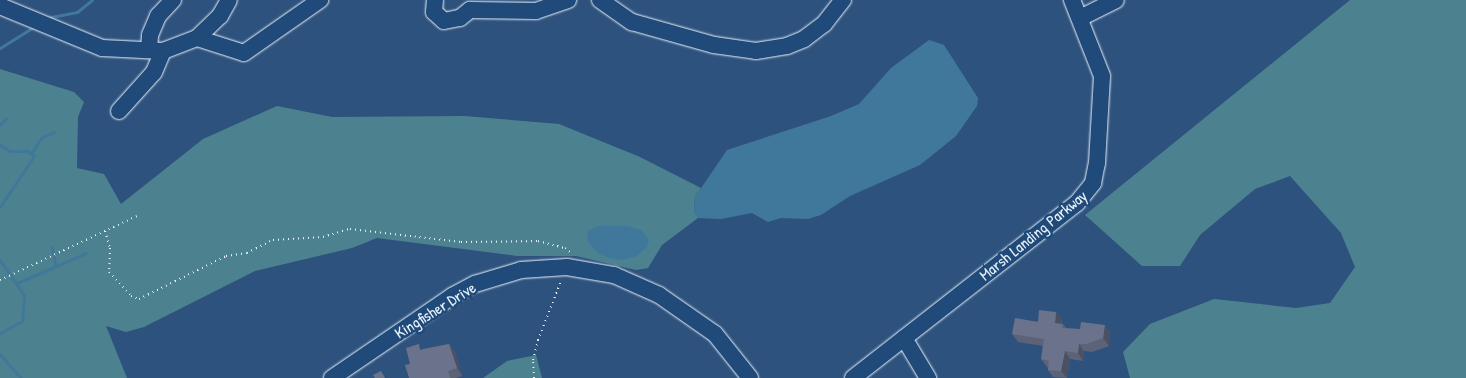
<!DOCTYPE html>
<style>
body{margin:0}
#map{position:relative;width:1466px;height:378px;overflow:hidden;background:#2e527e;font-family:"Patrick Hand",sans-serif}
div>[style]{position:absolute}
.green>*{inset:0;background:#4c828f}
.water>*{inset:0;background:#40789c}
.stream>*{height:3px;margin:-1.5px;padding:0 1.5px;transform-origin:1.5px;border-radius:1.5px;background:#40789c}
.path>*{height:2px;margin-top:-1px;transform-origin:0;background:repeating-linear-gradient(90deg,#e8f1f8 0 1px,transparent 0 5px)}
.roads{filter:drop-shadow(0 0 1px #e8f1f8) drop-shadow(0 0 1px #e8f1f8)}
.minor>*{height:16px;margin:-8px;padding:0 8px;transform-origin:8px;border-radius:8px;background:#1f4a7a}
.wall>*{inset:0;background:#5c6378}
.shaded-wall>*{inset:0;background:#4b5062}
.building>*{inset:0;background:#6b738c}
span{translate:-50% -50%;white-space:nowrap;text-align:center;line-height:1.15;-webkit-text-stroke:5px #1f4a7a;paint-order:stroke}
.street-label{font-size:16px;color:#e8f1f8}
</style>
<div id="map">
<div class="green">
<div style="clip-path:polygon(1350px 0,1466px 0,1466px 378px,1130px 378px,1123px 352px,1150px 324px,1214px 299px,1296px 308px,1330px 303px,1355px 267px,1341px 233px,1290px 176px,1255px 189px,1200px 235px,1180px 266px,1142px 266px,1085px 215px)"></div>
<div style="clip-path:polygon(0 69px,74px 92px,84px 102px,78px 117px,77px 168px,104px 174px,121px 204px,203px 139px,277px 106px,332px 117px,464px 116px,559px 124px,640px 157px,701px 188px,695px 197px,694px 211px,698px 218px,662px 245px,648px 268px,636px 270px,576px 256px,517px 256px,377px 238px,352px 248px,255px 271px,144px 327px,126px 332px,106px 326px,127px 378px,0 378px)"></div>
<div style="clip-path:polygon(536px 355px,542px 378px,483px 378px,507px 361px)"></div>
</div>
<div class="water">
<div style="clip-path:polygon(929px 40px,944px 45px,978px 98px,977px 106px,956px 136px,920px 165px,850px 196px,821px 215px,808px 219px,781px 218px,768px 222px,752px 213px,721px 219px,698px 218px,694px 211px,695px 197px,727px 150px,831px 116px,859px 104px,891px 68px)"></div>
<div style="clip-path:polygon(599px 226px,627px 226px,641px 230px,649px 240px,647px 247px,637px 256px,621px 260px,609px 258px,599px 254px,587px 241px,588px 231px)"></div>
</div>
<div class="stream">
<div style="left:46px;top:18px;width:32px;rotate:-11deg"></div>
<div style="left:77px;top:12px;width:19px;rotate:-39deg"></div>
<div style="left:0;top:48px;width:41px;rotate:-32.2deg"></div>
<div style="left:0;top:125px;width:9px;rotate:-49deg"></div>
<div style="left:0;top:145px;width:12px;rotate:31deg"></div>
<div style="left:10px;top:151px;width:18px"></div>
<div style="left:28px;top:151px;width:8px;rotate:40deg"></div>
<div style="left:34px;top:156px;width:61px;rotate:123.7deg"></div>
<div style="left:31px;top:154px;width:19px;rotate:-58deg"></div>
<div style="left:41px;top:138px;width:14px;rotate:-25deg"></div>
<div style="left:52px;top:247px;width:17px;rotate:80deg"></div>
<div style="left:0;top:260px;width:42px;rotate:55.6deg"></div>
<div style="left:24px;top:295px;width:26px;rotate:94deg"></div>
<div style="left:22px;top:321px;width:25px;rotate:151deg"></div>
<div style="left:17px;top:283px;width:75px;rotate:-23.5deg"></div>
<div style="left:0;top:354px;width:32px;rotate:49deg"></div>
</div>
<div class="path">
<div style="left:105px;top:231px;width:18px;rotate:74deg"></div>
<div style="left:110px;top:248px;width:24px;rotate:92deg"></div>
<div style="left:109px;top:272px;width:33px;rotate:47deg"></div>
<div style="left:131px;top:296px;width:9px;rotate:21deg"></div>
<div style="left:139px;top:299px;width:97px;rotate:-26.3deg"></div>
<div style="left:226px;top:256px;width:21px;rotate:-8deg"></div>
<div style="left:247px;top:253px;width:29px;rotate:-27deg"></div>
<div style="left:273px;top:240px;width:50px;rotate:-3.4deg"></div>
<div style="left:323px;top:237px;width:28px;rotate:-17deg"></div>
<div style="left:350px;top:229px;width:112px;rotate:6.7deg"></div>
<div style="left:461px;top:242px;width:77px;rotate:-0.7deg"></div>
<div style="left:538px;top:241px;width:28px;rotate:15deg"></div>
<div style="left:565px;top:248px;width:8px;rotate:40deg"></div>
<div style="left:0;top:280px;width:151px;rotate:-25deg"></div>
<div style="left:534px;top:378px;width:18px;rotate:-93deg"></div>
<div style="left:533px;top:360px;width:21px;rotate:-76deg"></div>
<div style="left:538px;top:340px;width:63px;rotate:-68.7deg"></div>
</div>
<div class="roads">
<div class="minor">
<div style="left:435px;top:0;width:12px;rotate:95deg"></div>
<div style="left:434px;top:12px;width:13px;rotate:42deg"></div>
<div style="left:444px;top:21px;width:16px;rotate:-11deg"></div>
<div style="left:460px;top:18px;width:13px;rotate:-39deg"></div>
<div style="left:600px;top:0;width:39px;rotate:35deg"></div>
<div style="left:632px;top:22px;width:85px;rotate:15.7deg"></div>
<div style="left:714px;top:45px;width:42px;rotate:8.1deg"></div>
<div style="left:756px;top:51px;width:31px;rotate:-9deg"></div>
<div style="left:787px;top:46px;width:18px;rotate:-22deg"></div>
<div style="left:804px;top:39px;width:25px;rotate:-37deg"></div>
<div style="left:824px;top:24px;width:31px;rotate:-52deg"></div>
<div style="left:0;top:6px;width:110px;rotate:22.4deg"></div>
<div style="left:102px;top:48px;width:61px;rotate:2.8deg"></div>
<div style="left:163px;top:51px;width:36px;rotate:-21deg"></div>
<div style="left:197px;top:38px;width:32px;rotate:-44deg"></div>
<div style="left:220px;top:16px;width:18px;rotate:-61deg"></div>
<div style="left:470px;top:10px;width:66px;rotate:0.9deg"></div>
<div style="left:536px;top:11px;width:34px;rotate:-19deg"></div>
<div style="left:1080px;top:18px;width:40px;rotate:-26.6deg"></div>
<div style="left:197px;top:38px;width:49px;rotate:17.7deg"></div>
<div style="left:244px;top:53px;width:93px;rotate:-34.9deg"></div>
<div style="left:149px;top:50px;width:15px;rotate:-86deg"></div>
<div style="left:150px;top:35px;width:21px;rotate:-67deg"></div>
<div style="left:158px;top:16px;width:22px;rotate:-47deg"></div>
<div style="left:119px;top:111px;width:52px;rotate:-48.1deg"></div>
<div style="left:154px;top:72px;width:23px;rotate:-67deg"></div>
<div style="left:904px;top:338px;width:47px;rotate:59deg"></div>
<div style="left:332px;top:378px;width:145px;rotate:-34.3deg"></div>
<div style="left:452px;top:296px;width:26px;rotate:-28deg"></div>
<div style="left:475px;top:284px;width:48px;rotate:-16.9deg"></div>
<div style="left:521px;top:270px;width:46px;rotate:-3.7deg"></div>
<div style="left:567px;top:267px;width:48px;rotate:9.7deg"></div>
<div style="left:614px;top:275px;width:49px;rotate:24deg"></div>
<div style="left:659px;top:295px;width:68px;rotate:34.9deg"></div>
<div style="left:715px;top:334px;width:56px;rotate:51.5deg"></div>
<div style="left:853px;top:378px;width:284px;rotate:-38deg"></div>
<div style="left:1077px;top:203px;width:26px;rotate:-51deg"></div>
<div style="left:1093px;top:183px;width:20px;rotate:-79deg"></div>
<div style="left:1097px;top:163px;width:87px;rotate:-86.7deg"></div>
<div style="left:1102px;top:76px;width:82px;rotate:-111.5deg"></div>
</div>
</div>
<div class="wall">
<div style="clip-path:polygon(1056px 312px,1062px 319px,1062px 324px,1063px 324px,1066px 328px,1110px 332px,1109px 346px,1092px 352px,1084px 351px,1083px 361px,1070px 359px,1067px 378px,1053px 377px,1048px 370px,1048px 368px,1047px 367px,1041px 359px,1043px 346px,1018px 342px,1012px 334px)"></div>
<div style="clip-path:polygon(449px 344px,455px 352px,462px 376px,456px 378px,409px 378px,422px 349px)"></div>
</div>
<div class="shaded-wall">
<div style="clip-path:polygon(1056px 312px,1062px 319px,1061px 331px,1055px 323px)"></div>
<div style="clip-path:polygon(1105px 325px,1110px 332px,1109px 346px,1103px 338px)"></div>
<div style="clip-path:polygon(449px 344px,455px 352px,462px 376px,457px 368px)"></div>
<div style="clip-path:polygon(1079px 344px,1084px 351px,1083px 361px,1078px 353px)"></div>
<div style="clip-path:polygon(1065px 351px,1070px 359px,1067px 378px,1061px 371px)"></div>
</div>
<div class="building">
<div style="clip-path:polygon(1039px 310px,1056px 312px,1055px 323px,1063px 324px,1062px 328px,1080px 329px,1081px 322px,1105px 325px,1103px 338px,1086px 344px,1079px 344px,1078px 353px,1065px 351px,1061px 371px,1048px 370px,1049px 361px,1041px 359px,1044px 339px,1012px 334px,1015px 318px,1038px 322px)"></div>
<div style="clip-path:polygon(419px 344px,420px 350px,449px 344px,457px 368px,448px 371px,450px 378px,409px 378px,405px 365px,410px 364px,406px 348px)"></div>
<div style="clip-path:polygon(381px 371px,385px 378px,375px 378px,373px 375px)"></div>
</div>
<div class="street-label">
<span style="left:1033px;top:235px;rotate:-39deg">Marsh Landing Parkway</span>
<span style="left:435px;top:310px;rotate:-32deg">Kingfisher Drive</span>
</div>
</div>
